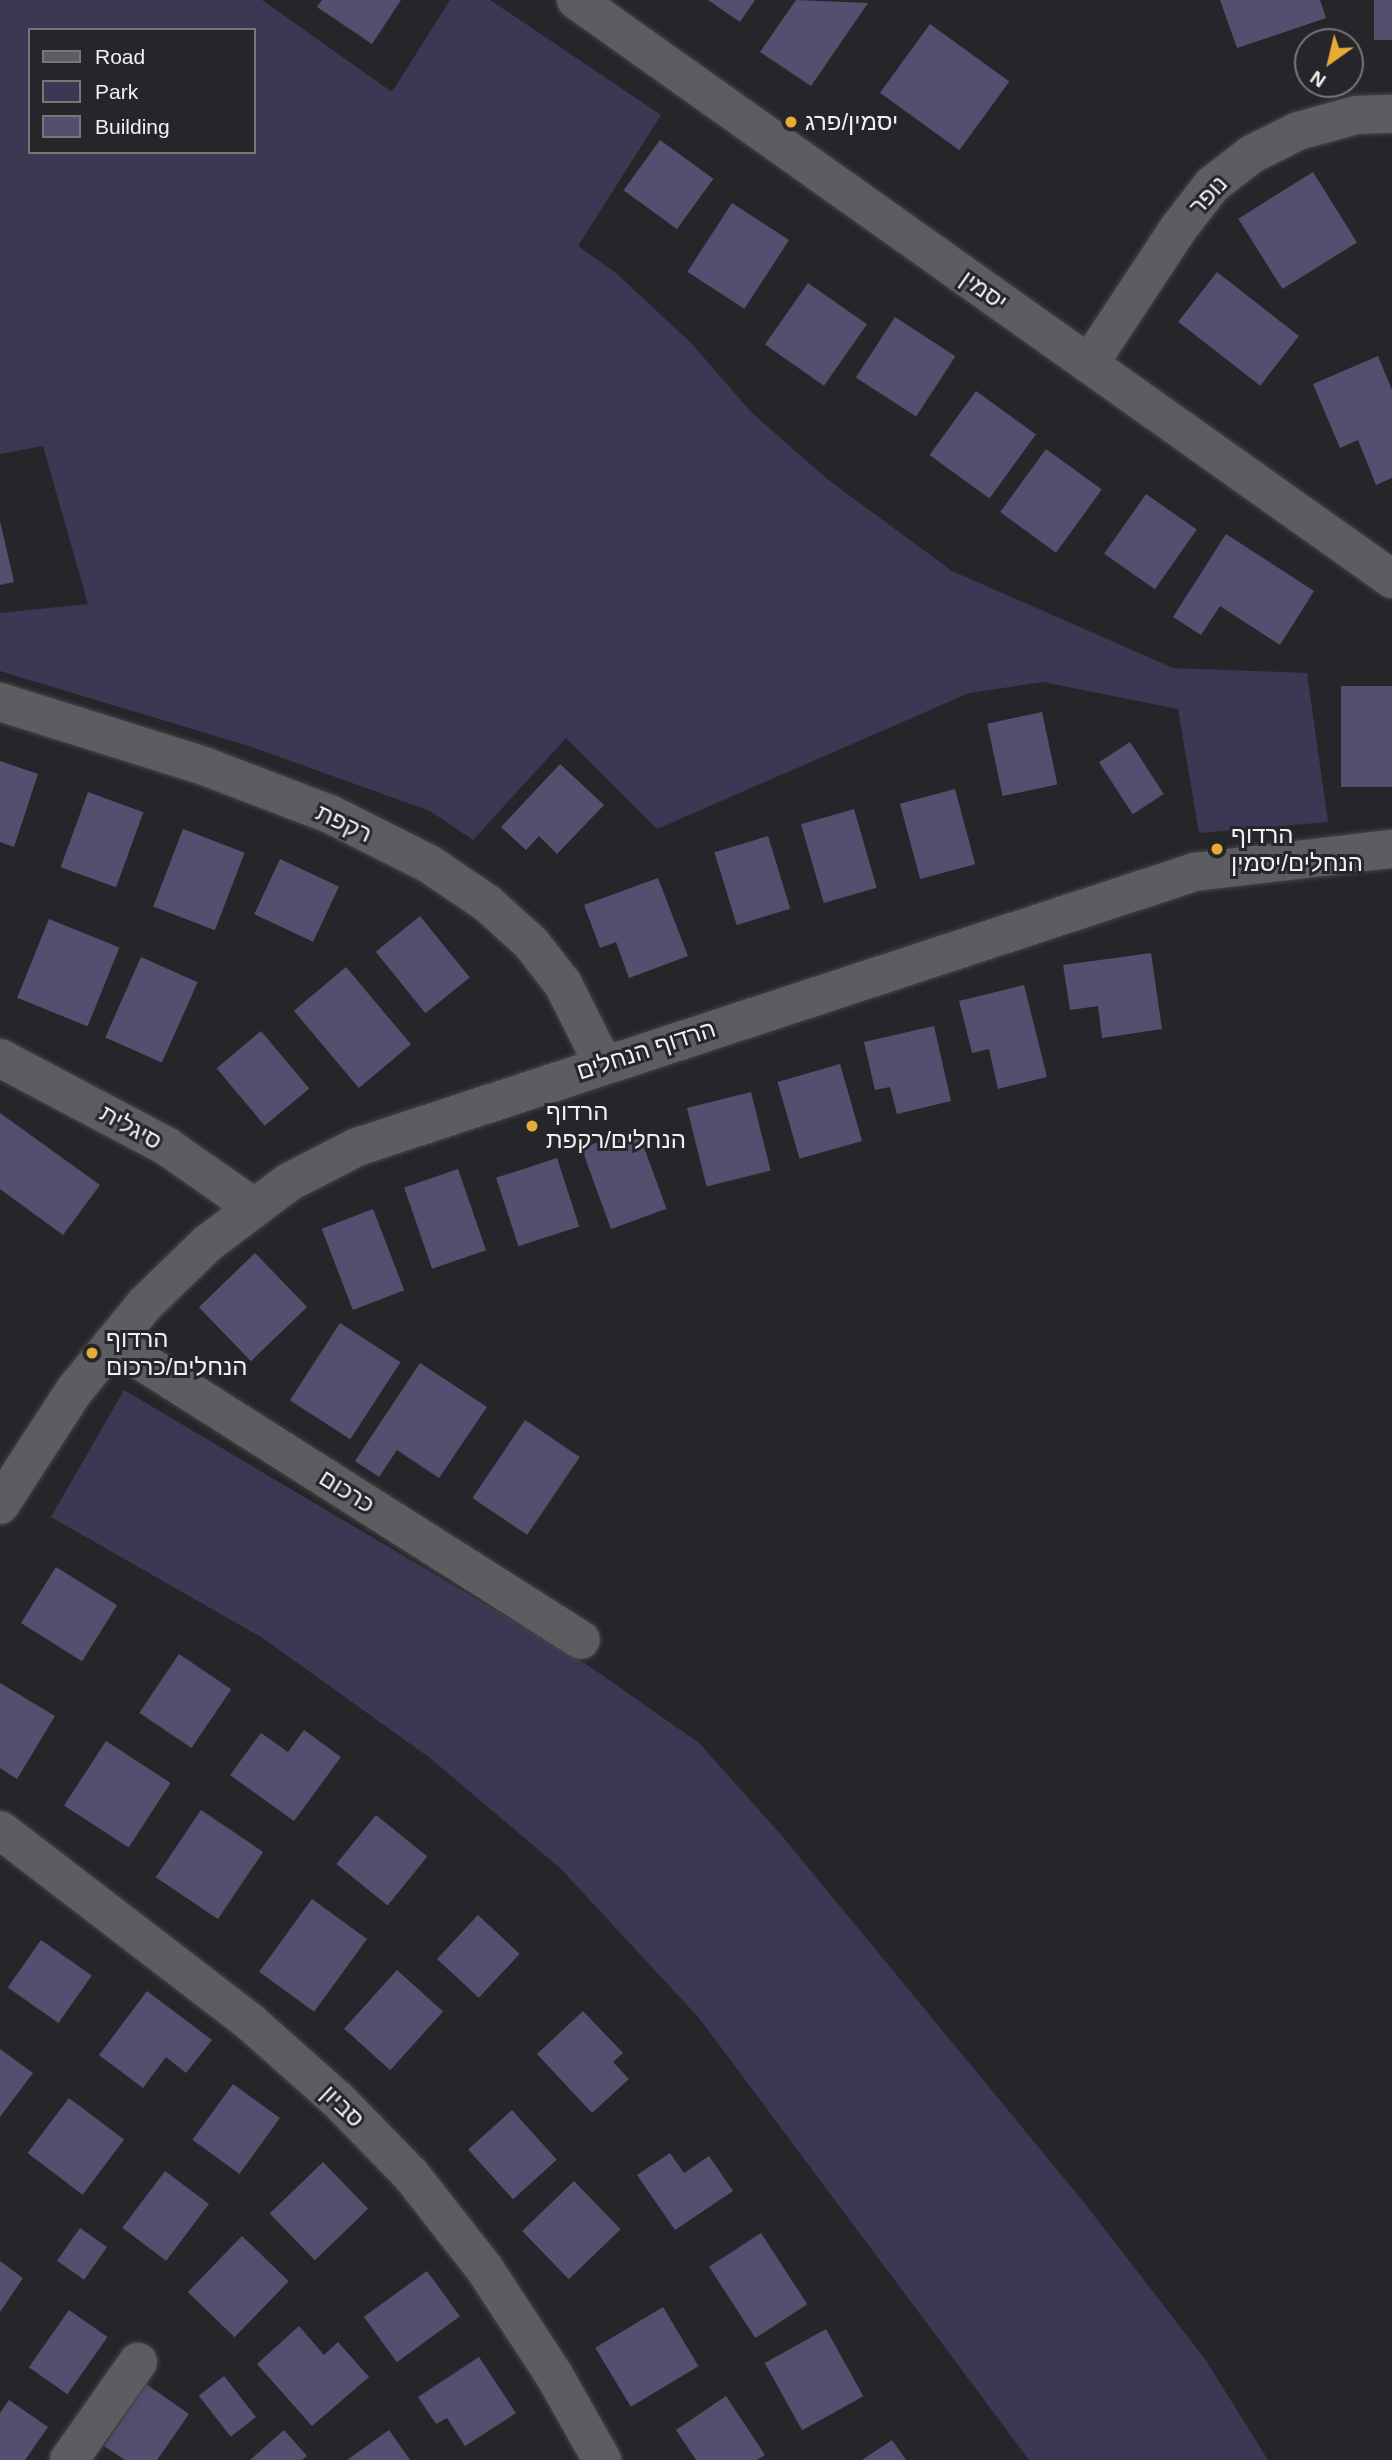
<!DOCTYPE html>
<meta charset="utf-8">
<style>
body{margin:0}
#map{position:relative;width:1392px;height:2460px;overflow:hidden;background:#26262a;font-family:Helvetica,"Noto Sans Hebrew",sans-serif}
div>[style]{position:absolute}
.green>*{inset:0;background:#3c3854}
.building>*{inset:0;background:#544f6f;transform-origin:0 0}
.roads{filter:drop-shadow(0 0 2px #454548) drop-shadow(0 0 2px #454548)}
.street>*{height:38px;margin:-19px;padding:0 19px;transform-origin:19px;border-radius:19px;background:#5d5c61}
.dots>*{width:19px;height:19px;translate:-50% -50%;box-sizing:border-box;border:4px solid #26262a;border-radius:50%}
span{translate:-50% -50%;white-space:nowrap;text-align:center;line-height:1.15;-webkit-text-stroke:6px #26262a;paint-order:stroke}
.poi-label{font-size:24px;color:#f0f0f3}
.left{translate:0 -50%;text-align:left}
.street-label{font-size:24px;color:#f0f0f3}
.legend{position:absolute;left:28px;top:28px;width:228px;height:126px;box-sizing:border-box;background:#26262a;border:2px solid #77777a;margin:0;padding:9px 12px;list-style:none;font-size:21px;color:#f0f0f3}
.legend li{display:flex;align-items:center;gap:14px;height:35px}
.legend b{width:35px;border:2px solid #77777a}
.north{position:absolute;left:1294px;top:28px;width:70px;height:70px;box-sizing:border-box;background:#26262a;border:2px solid #77777a;border-radius:50%;rotate:214deg;font-size:19px;font-weight:700;line-height:28px;text-align:center;color:#f0f0f3}
.north::after{content:'';display:block;margin:auto;width:24px;height:32px;background:#e6ac36;clip-path:polygon(50% 0,100% 100%,50% 72%,0 100%)}
</style>
<div id="map">
<div class="green">
<div style="clip-path:polygon(evenodd,0 0,262px 0,392px 92px,450px 0,490px 0,661px 115px,578px 246px,616px 273px,691px 343px,751px 412px,827px 479px,952px 571px,1173px 668px,1307px 673px,1328px 822px,1199px 833px,1178px 709px,1043px 682px,969px 693px,657px 829px,566px 738px,473px 840px,430px 811px,252px 747px,0 671px,0 613px,88px 604px,43px 446px,0 454px,0 0,30px 30px,254px 30px,254px 152px,30px 152px,30px 30px)"></div>
<div style="clip-path:polygon(124px 1390px,589px 1666px,699px 1743px,782px 1836px,1082px 2200px,1205px 2359px,1268px 2460px,1029px 2460px,699px 2018px,561px 1869px,430px 1758px,261px 1637px,51px 1517px)"></div>
</div>
<div class="building">
<div style="clip-path:polygon(322px 0,401px 0,372px 44px,317px 7px)"></div>
<div style="clip-path:polygon(708px 0,755px 0,740px 22px)"></div>
<div style="clip-path:polygon(796px 0,868px 3px,811px 86px,760px 52px)"></div>
<div style="clip-path:polygon(1220px 0,1320px 0,1326px 18px,1237px 48px)"></div>
<div style="left:1374px;top:0;width:18px;height:40px"></div>
<div style="left:930px;top:24px;width:98px;height:85px;rotate:36deg"></div>
<div style="left:660px;top:140px;width:66px;height:62px;rotate:36deg"></div>
<div style="left:1313px;top:172px;width:83px;height:88px;rotate:58deg"></div>
<div style="left:732px;top:203px;width:68px;height:82px;rotate:33deg"></div>
<div style="left:1217px;top:272px;width:104px;height:63px;rotate:38deg"></div>
<div style="left:808px;top:283px;width:72px;height:75px;rotate:35deg"></div>
<div style="left:895px;top:317px;width:72px;height:72px;rotate:33deg"></div>
<div style="clip-path:polygon(1378px 356px,1392px 390px,1392px 478px,1376px 485px,1358px 440px,1340px 448px,1313px 384px)"></div>
<div style="left:976px;top:391px;width:74px;height:79px;rotate:36deg"></div>
<div style="left:1046px;top:449px;width:69px;height:78px;rotate:36deg"></div>
<div style="left:1146px;top:494px;width:62px;height:73px;rotate:35deg"></div>
<div style="clip-path:polygon(0 521px,14px 582px,0 585px)"></div>
<div style="clip-path:polygon(1226px 534px,1314px 591px,1280px 645px,1220px 606px,1201px 635px,1173px 617px)"></div>
<div style="left:1392px;top:686px;width:101px;height:51px;rotate:90deg"></div>
<div style="left:1042px;top:712px;width:74px;height:56px;rotate:78deg"></div>
<div style="left:1130px;top:742px;width:62px;height:37px;rotate:57deg"></div>
<div style="clip-path:polygon(0 761px,38px 774px,14px 847px,0 842px)"></div>
<div style="clip-path:polygon(560px 764px,604px 805px,557px 854px,539px 836px,526px 850px,501px 827px)"></div>
<div style="left:955px;top:789px;width:78px;height:57px;rotate:75deg"></div>
<div style="left:88px;top:792px;width:59px;height:80px;rotate:20deg"></div>
<div style="left:854px;top:809px;width:82px;height:55px;rotate:74deg"></div>
<div style="left:183px;top:829px;width:66px;height:83px;rotate:21deg"></div>
<div style="left:768px;top:836px;width:76px;height:56px;rotate:73deg"></div>
<div style="left:280px;top:859px;width:65px;height:61px;rotate:25deg"></div>
<div style="clip-path:polygon(658px 878px,688px 956px,629px 978px,616px 942px,600px 948px,584px 905px)"></div>
<div style="left:420px;top:916px;width:79px;height:57px;rotate:51deg"></div>
<div style="left:49px;top:919px;width:76px;height:85px;rotate:22deg"></div>
<div style="clip-path:polygon(1151px 953px,1162px 1029px,1102px 1038px,1098px 1006px,1070px 1010px,1063px 965px)"></div>
<div style="left:141px;top:957px;width:62px;height:88px;rotate:24deg"></div>
<div style="left:346px;top:967px;width:101px;height:68px;rotate:50deg"></div>
<div style="clip-path:polygon(1024px 985px,1047px 1077px,998px 1089px,989px 1049px,972px 1053px,959px 1001px)"></div>
<div style="clip-path:polygon(934px 1026px,951px 1101px,897px 1114px,890px 1087px,875px 1090px,864px 1042px)"></div>
<div style="left:261px;top:1031px;width:75px;height:58px;rotate:50deg"></div>
<div style="left:840px;top:1064px;width:80px;height:65px;rotate:74deg"></div>
<div style="left:751px;top:1092px;width:81px;height:66px;rotate:76deg"></div>
<div style="clip-path:polygon(0 1113px,100px 1185px,63px 1235px,0 1189px)"></div>
<div style="left:637px;top:1128px;width:86px;height:59px;rotate:70deg"></div>
<div style="left:557px;top:1158px;width:72px;height:64px;rotate:72deg"></div>
<div style="left:458px;top:1169px;width:86px;height:57px;rotate:71deg"></div>
<div style="left:373px;top:1209px;width:87px;height:55px;rotate:69deg"></div>
<div style="left:255px;top:1253px;width:75px;height:78px;rotate:46deg"></div>
<div style="left:340px;top:1323px;width:72px;height:92px;rotate:33deg"></div>
<div style="clip-path:polygon(420px 1363px,487px 1407px,439px 1478px,397px 1450px,379px 1477px,355px 1461px)"></div>
<div style="left:525px;top:1420px;width:66px;height:94px;rotate:34deg"></div>
<div style="left:56px;top:1567px;width:72px;height:66px;rotate:32deg"></div>
<div style="left:179px;top:1654px;width:63px;height:71px;rotate:34deg"></div>
<div style="clip-path:polygon(0 1683px,55px 1716px,17px 1779px,0 1768px)"></div>
<div style="clip-path:polygon(304px 1730px,341px 1757px,294px 1821px,230px 1775px,261px 1733px,288px 1752px)"></div>
<div style="left:106px;top:1741px;width:77px;height:77px;rotate:33deg"></div>
<div style="left:201px;top:1810px;width:75px;height:81px;rotate:34deg"></div>
<div style="left:376px;top:1815px;width:66px;height:63px;rotate:39deg"></div>
<div style="left:312px;top:1899px;width:68px;height:90px;rotate:36deg"></div>
<div style="left:478px;top:1915px;width:57px;height:60px;rotate:43deg"></div>
<div style="left:41px;top:1940px;width:62px;height:58px;rotate:35deg"></div>
<div style="left:397px;top:1970px;width:62px;height:79px;rotate:42deg"></div>
<div style="clip-path:polygon(147px 1991px,212px 2040px,186px 2073px,166px 2057px,143px 2088px,99px 2055px)"></div>
<div style="clip-path:polygon(583px 2011px,623px 2053px,613px 2062px,629px 2079px,592px 2113px,537px 2054px)"></div>
<div style="clip-path:polygon(0 2049px,33px 2073px,0 2117px)"></div>
<div style="left:233px;top:2084px;width:58px;height:69px;rotate:36deg"></div>
<div style="left:69px;top:2098px;width:69px;height:69px;rotate:37deg"></div>
<div style="left:512px;top:2110px;width:67px;height:59px;rotate:48deg"></div>
<div style="clip-path:polygon(670px 2153px,684px 2173px,709px 2156px,733px 2191px,675px 2230px,637px 2175px)"></div>
<div style="left:323px;top:2162px;width:65px;height:74px;rotate:46deg"></div>
<div style="left:165px;top:2171px;width:55px;height:71px;rotate:37deg"></div>
<div style="left:574px;top:2181px;width:67px;height:72px;rotate:46deg"></div>
<div style="left:80px;top:2228px;width:33px;height:40px;rotate:35deg"></div>
<div style="left:761px;top:2233px;width:85px;height:62px;rotate:57deg"></div>
<div style="left:242px;top:2236px;width:65px;height:78px;rotate:44deg"></div>
<div style="clip-path:polygon(0 2261px,23px 2278px,0 2312px)"></div>
<div style="left:427px;top:2271px;width:56px;height:78px;rotate:54deg"></div>
<div style="left:663px;top:2307px;width:69px;height:79px;rotate:59deg"></div>
<div style="left:69px;top:2310px;width:47px;height:70px;rotate:35deg"></div>
<div style="clip-path:polygon(299px 2326px,324px 2355px,338px 2342px,369px 2377px,312px 2426px,257px 2364px)"></div>
<div style="left:826px;top:2329px;width:77px;height:70px;rotate:61deg"></div>
<div style="clip-path:polygon(479px 2357px,516px 2413px,465px 2446px,447px 2418px,436px 2424px,418px 2397px)"></div>
<div style="left:224px;top:2376px;width:52px;height:32px;rotate:52deg"></div>
<div style="clip-path:polygon(146px 2384px,189px 2414px,157px 2460px,125px 2460px,104px 2446px)"></div>
<div style="clip-path:polygon(726px 2396px,765px 2455px,757px 2460px,696px 2460px,676px 2430px)"></div>
<div style="clip-path:polygon(9px 2400px,48px 2427px,25px 2460px,0 2460px,0 2413px)"></div>
<div style="clip-path:polygon(284px 2430px,307px 2456px,302px 2460px,250px 2460px)"></div>
<div style="clip-path:polygon(389px 2430px,410px 2460px,347px 2460px)"></div>
<div style="clip-path:polygon(892px 2440px,906px 2460px,862px 2460px)"></div>
</div>
<div class="roads">
<div class="street">
<div style="left:576px;top:0;width:1001px;rotate:35.36deg"></div>
<div style="left:1089px;top:364px;width:162px;rotate:-56.6deg"></div>
<div style="left:1178px;top:229px;width:56px;rotate:-52.3deg"></div>
<div style="left:1212px;top:185px;width:51px;rotate:-37.8deg"></div>
<div style="left:1252px;top:154px;width:51px;rotate:-26.6deg"></div>
<div style="left:1298px;top:131px;width:60px;rotate:-15.4deg"></div>
<div style="left:1356px;top:115px;width:36px;rotate:-2deg"></div>
<div style="left:0;top:702px;width:214px;rotate:17.4deg"></div>
<div style="left:204px;top:766px;width:135px;rotate:20.9deg"></div>
<div style="left:330px;top:814px;width:111px;rotate:26.8deg"></div>
<div style="left:429px;top:864px;width:71px;rotate:34.1deg"></div>
<div style="left:488px;top:904px;width:58px;rotate:42.2deg"></div>
<div style="left:531px;top:943px;width:52px;rotate:52deg"></div>
<div style="left:563px;top:984px;width:89px;rotate:63.4deg"></div>
<div style="left:0;top:1058px;width:188px;rotate:27.9deg"></div>
<div style="left:166px;top:1146px;width:108px;rotate:34.9deg"></div>
<div style="left:113px;top:1343px;width:554px;rotate:32.4deg"></div>
<div style="left:0;top:1505px;width:136px;rotate:-57deg"></div>
<div style="left:74px;top:1391px;width:112px;rotate:-50.8deg"></div>
<div style="left:145px;top:1304px;width:88px;rotate:-44.1deg"></div>
<div style="left:208px;top:1243px;width:101px;rotate:-37deg"></div>
<div style="left:289px;top:1182px;width:76px;rotate:-27.2deg"></div>
<div style="left:357px;top:1147px;width:882px;rotate:-18.17deg"></div>
<div style="left:1195px;top:872px;width:198px;rotate:-6.7deg"></div>
<div style="left:0;top:1830px;width:315px;rotate:37.5deg"></div>
<div style="left:250px;top:2022px;width:118px;rotate:41.6deg"></div>
<div style="left:338px;top:2100px;width:105px;rotate:45.8deg"></div>
<div style="left:411px;top:2175px;width:118px;rotate:51.9deg"></div>
<div style="left:484px;top:2268px;width:128px;rotate:56.8deg"></div>
<div style="left:554px;top:2375px;width:98px;rotate:60.5deg"></div>
<div style="left:69px;top:2460px;width:120px;rotate:-54.9deg"></div>
</div>
</div>
<div class="dots">
<div style="left:791px;top:122px;background:#e6ac36"></div>
<div style="left:1217px;top:849px;background:#e6ac36"></div>
<div style="left:532px;top:1126px;background:#e6ac36"></div>
<div style="left:92px;top:1353px;background:#e6ac36"></div>
</div>
<div class="poi-label">
<span class="left" style="left:805px;top:122px">יסמין/פרג</span>
<span class="left" style="left:1231px;top:849px">הרדוף<br>הנחלים/יסמין</span>
<span class="left" style="left:546px;top:1126px">הרדוף<br>הנחלים/רקפת</span>
<span class="left" style="left:106px;top:1353px">הרדוף<br>הנחלים/כרכום</span>
</div>
<div class="street-label">
<span style="left:1208px;top:195px;rotate:-47deg">נופר</span>
<span style="left:984px;top:290px;rotate:35deg">יסמין</span>
<span style="left:344px;top:823px;rotate:25deg">רקפת</span>
<span style="left:646px;top:1050px;rotate:-18deg">הרדוף הנחלים</span>
<span style="left:131px;top:1127px;rotate:29deg">סיגלית</span>
<span style="left:347px;top:1491px;rotate:32deg">כרכום</span>
<span style="left:343px;top:2106px;rotate:44deg">סביון</span>
</div>
<ul class="legend">
<li><b style="height:9px;background:#5d5c61"></b>Road</li>
<li><b style="height:19px;background:#3c3854"></b>Park</li>
<li><b style="height:19px;background:#544f6f"></b>Building</li>
</ul>
<div class="north">N</div>
</div>
